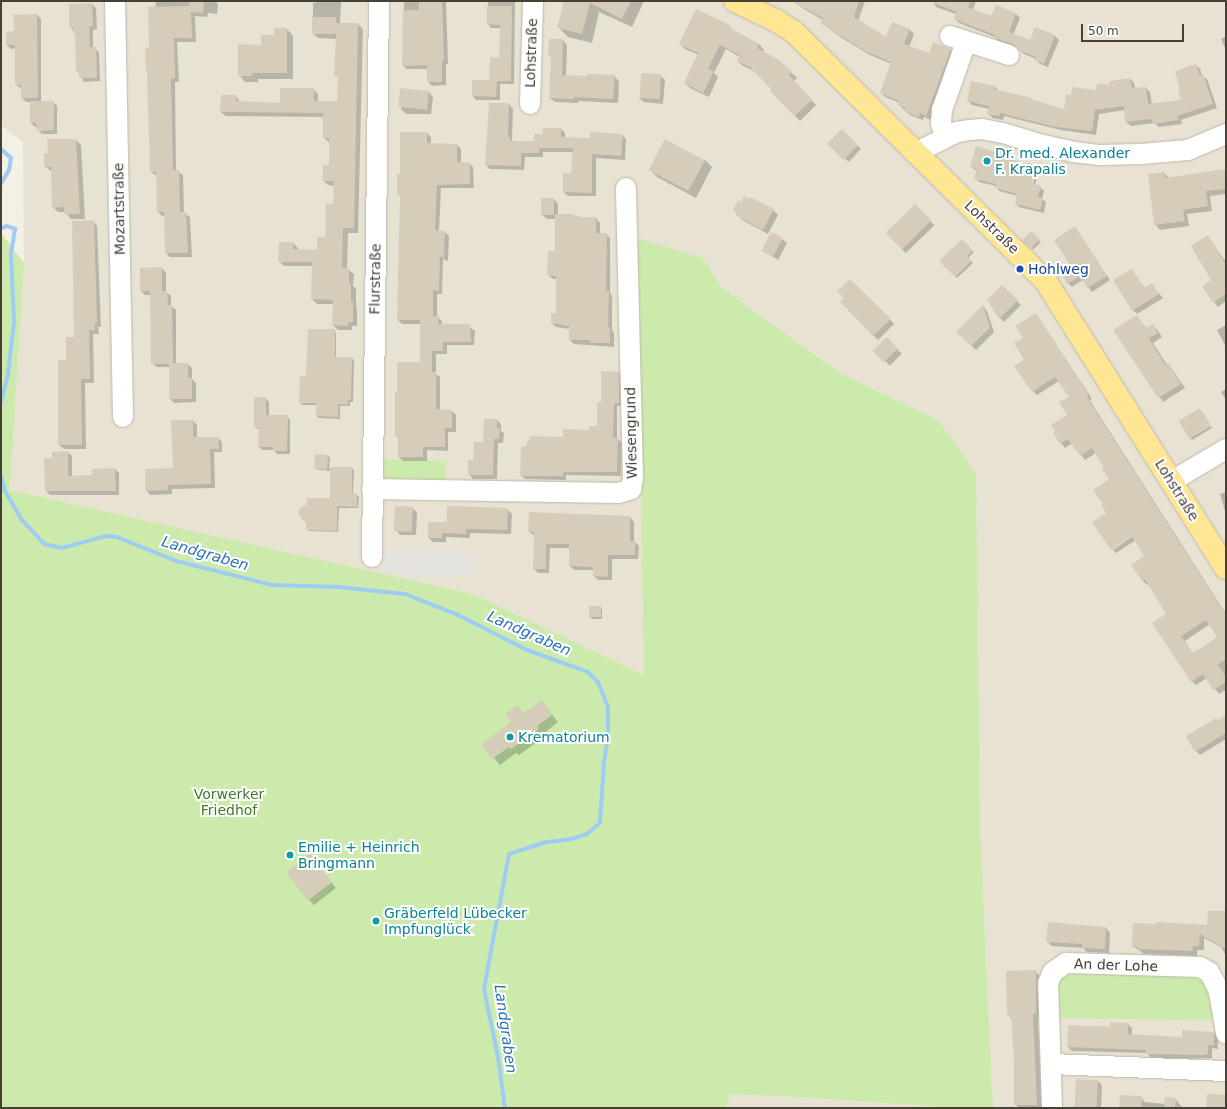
<!DOCTYPE html>
<meta charset="utf-8">
<style>
body{margin:0}
#map{position:relative;width:1227px;height:1109px;overflow:hidden;background:#f3f0e5;font-family:"DejaVu Sans",sans-serif}
div>[style]{position:absolute}
.residential>*{inset:0;background:#e8e2d3}
.green>*{inset:0;background:#cbeaac;transform-origin:0 0}
.parking>*{inset:0;background:#e4e2de;transform-origin:0 0}
.shadow>*{inset:0;background:#0003;transform-origin:0 0}
.stream>*{height:4px;margin:-2px;padding:0 2px;transform-origin:2px;border-radius:2px;background:#9fccf3}
.building>*{inset:0;background:#d6ccba;transform-origin:0 0}
.roads{filter:drop-shadow(0 0 1px #bfb8a8) drop-shadow(0 0 1px #bfb8a8)}
.minor>*{height:20px;margin:-10px;padding:0 10px;transform-origin:10px;border-radius:10px;background:#fff}
.major>*{height:22px;margin:-11px;padding:0 11px;transform-origin:11px;border-radius:11px;background:#ffe693}
.dots>*{width:11px;height:11px;translate:-50% -50%;box-sizing:border-box;border:2px solid #fff;border-radius:50%}
span{translate:-50% -50%;white-space:nowrap;text-align:center;line-height:1.15;-webkit-text-stroke:4px #fff;paint-order:stroke}
.street-label{font-size:14px;color:#464035}
.culture-label{font-size:14px;color:#0d838f}
.left{translate:0 -50%;text-align:left}
.transit-label{font-size:14px;color:#164399}
.park-label{font-size:14px;color:#417b25}
.water-label{font-size:15px;color:#2974b7;font-style:italic}
.frame{position:absolute;inset:0;border:2px solid #464035;pointer-events:none}
.scale{position:absolute;left:1081px;top:24px;width:103px;height:18px;box-sizing:border-box;border:2px solid #464035;border-top:0;padding-left:5px;font-size:12px;line-height:14px;white-space:nowrap;color:#464035;-webkit-text-stroke:3px #fff;paint-order:stroke}
</style>
<div id="map">
<div class="residential">
<div style="clip-path:polygon(1px 1px,1226px 1px,1226px 1108px,993px 1108px,980px 826px,938px 420px,840px 373px,722px 288px,703px 258px,636px 239px,644px 675px,473px 594px,10px 490px,24px 263px,23px 142px,1px 125px)"></div>
<div style="clip-path:polygon(730px 1094px,814px 1098px,952px 1108px,727px 1108px)"></div>
</div>
<div class="green">
<div style="clip-path:polygon(1px 233px,24px 263px,10px 490px,473px 594px,644px 675px,636px 238px,703px 258px,722px 288px,840px 373px,938px 420px,976px 473px,980px 826px,993px 1108px,952px 1108px,814px 1098px,730px 1094px,727px 1108px,1px 1108px)"></div>
<div style="left:383px;top:459px;width:63px;height:21px;rotate:2deg"></div>
<div style="clip-path:polygon(1070px 970px,1199px 971px,1208px 984px,1216px 1020px,1057px 1018px,1056px 985px)"></div>
</div>
<div class="parking">
<div style="left:383px;top:550px;width:88px;height:23px;rotate:2deg"></div>
</div>
<div class="shadow">
<div style="clip-path:polygon(156px 1px,215px 1px,218px 4px,217px 14px,208px 13px,207px 17px,195px 16px,196px 42px,177px 42px,179px 82px,175px 82px,176px 171px,183px 175px,184px 213px,190px 217px,192px 257px,170px 257px,166px 253px,165px 216px,162px 216px,158px 212px,157px 176px,151px 172px,148px 73px,147px 72px)"></div>
<div style="clip-path:polygon(218px 1px,282px 1px,282px 2px)"></div>
<div style="clip-path:polygon(316px 1px,364px 1px,341px 2px,340px 24px,358px 24px,363px 29px,358px 233px,348px 233px,347px 269px,354px 274px,353px 286px,356px 288px,356px 306px,357px 308px,357px 326px,352px 326px,352px 330px,338px 330px,333px 325px,334px 304px,317px 304px,312px 299px,313px 266px,284px 266px,279px 261px,293px 243px,298px 248px,298px 250px,318px 251px,326px 238px,334px 205px,335px 186px,328px 185px,324px 181px,330px 166px,330px 143px,324px 138px,324px 117px,226px 116px,221px 112px,236px 96px,240px 102px,281px 104px,313px 89px,318px 94px,318px 102px,338px 102px,339px 78px,335px 75px,337px 39px,318px 38px,313px 34px,313px 3px,316px 3px)"></div>
<div style="clip-path:polygon(404px 1px,446px 1px,448px 64px,446px 64px,446px 85px,432px 86px,428px 82px,428px 69px,406px 69px,403px 65px)"></div>
<div style="clip-path:polygon(488px 1px,515px 1px,514px 84px,500px 84px,500px 100px,476px 100px,473px 96px,473px 81px,490px 81px,500px 59px,501px 28px,491px 28px,488px 24px)"></div>
<div style="clip-path:polygon(565px 1px,644px 1px,632px 27px,599px 12px,592px 43px,568px 37px,558px 27px)"></div>
<div style="clip-path:polygon(793px 1px,865px 1px,858px 21px,887px 38px,909px 29px,914px 34px,909px 47px,930px 55px,934px 44px,951px 50px,955px 55px,931px 120px,924px 117px,923px 120px,910px 115px,899px 105px,900px 103px,885px 97px,881px 93px,892px 64px,870px 55px,842px 38px,821px 23px,823px 20px,804px 9px)"></div>
<div style="clip-path:polygon(933px 1px,976px 1px,973px 10px,992px 18px,996px 6px,1016px 14px,1020px 18px,1013px 35px,1031px 41px,1036px 28px,1055px 36px,1059px 40px,1048px 67px,1040px 64px,1036px 59px,1024px 54px,1018px 48px,999px 42px,995px 37px,959px 23px,955px 19px,956px 14px,936px 7px)"></div>
<div style="clip-path:polygon(92px 4px,96px 8px,97px 29px,93px 30px,93px 48px,99px 52px,100px 81px,84px 82px,77px 70px,76px 35px,70px 26px)"></div>
<div style="clip-path:polygon(37px 15px,41px 19px,41px 102px,53px 102px,57px 106px,57px 134px,42px 134px,38px 130px,37px 127px,35px 127px,31px 123px,31px 102px,26px 102px,22px 98px,22px 89px,16px 85px,16px 48px,11px 49px,7px 45px,15px 32px,14px 16px)"></div>
<div style="clip-path:polygon(729px 26px,734px 31px,759px 44px,764px 50px,763px 52px,779px 61px,797px 78px,794px 81px,816px 105px,800px 121px,772px 91px,773px 88px,756px 72px,743px 66px,738px 61px,740px 57px,726px 49px,714px 73px,718px 77px,709px 97px,690px 88px,685px 83px,699px 55px,685px 49px,680px 44px)"></div>
<div style="clip-path:polygon(287px 29px,293px 36px,293px 79px,258px 79px,258px 82px,245px 82px,239px 75px,262px 46px)"></div>
<div style="clip-path:polygon(1226px 36px,1226px 50px,1221px 39px)"></div>
<div style="clip-path:polygon(563px 40px,567px 45px,566px 76px,614px 76px,619px 81px,618px 103px,578px 101px,578px 103px,555px 102px,550px 98px,552px 57px,549px 54px)"></div>
<div style="clip-path:polygon(1196px 65px,1200px 69px,1202px 76px,1207px 79px,1217px 108px,1181px 120px,1182px 124px,1159px 127px,1154px 123px,1131px 126px,1126px 122px,1125px 110px,1099px 114px,1096px 135px,1061px 130px,1004px 116px,1003px 120px,993px 118px,988px 114px,989px 109px,972px 105px,968px 101px,995px 87px,999px 91px,1031px 99px,1034px 101px,1065px 110px,1072px 96px,1096px 91px,1130px 79px,1134px 83px,1135px 89px,1146px 88px,1150px 92px,1152px 105px,1182px 101px,1182px 90px)"></div>
<div style="clip-path:polygon(660px 75px,665px 80px,663px 104px,644px 102px,639px 98px)"></div>
<div style="clip-path:polygon(429px 92px,433px 97px,431px 114px,406px 114px,401px 109px,401px 93px)"></div>
<div style="clip-path:polygon(509px 104px,513px 109px,512px 140px,514px 142px,535px 142px,543px 135px,561px 129px,565px 133px,565px 138px,591px 139px,622px 135px,626px 139px,625px 160px,596px 158px,596px 196px,568px 196px,564px 192px,564px 174px,572px 174px,573px 152px,543px 152px,543px 157px,525px 157px,524px 170px,490px 169px,486px 165px)"></div>
<div style="left:842px;top:131px;width:26px;height:18px;rotate:43deg"></div>
<div style="clip-path:polygon(427px 133px,431px 137px,431px 144px,457px 145px,461px 149px,461px 163px,469px 163px,473px 167px,474px 188px,441px 188px,439px 232px,445px 232px,449px 236px,448px 261px,443px 259px,442px 294px,437px 294px,437px 317px,442px 321px,442px 325px,470px 327px,475px 331px,474px 345px,447px 345px,447px 354px,436px 354px,436px 374px,440px 377px,440px 410px,452px 411px,456px 415px,456px 432px,448px 432px,448px 451px,427px 450px,427px 461px,403px 461px,399px 457px,399px 439px,396px 436px,398px 393px,421px 363px,421px 324px,402px 324px,398px 320px,401px 197px,398px 194px,401px 175px)"></div>
<div style="clip-path:polygon(76px 140px,81px 145px,85px 219px,71px 219px,65px 212px,58px 212px,53px 207px,52px 172px,45px 166px,49px 154px)"></div>
<div style="clip-path:polygon(1003px 155px,1003px 162px,1004px 156px,1007px 158px,1037px 167px,1035px 167px,1030px 188px,1032px 188px,1037px 167px,1039px 169px,1035px 185px,1044px 190px,1042px 199px,1046px 202px,1044px 213px,1019px 207px,1016px 204px,1018px 196px,999px 191px,996px 186px,979px 182px,976px 178px,977px 171px,971px 167px)"></div>
<div style="clip-path:polygon(705px 160px,712px 167px,696px 198px,657px 177px,650px 170px)"></div>
<div style="clip-path:polygon(1226px 170px,1226px 194px,1210px 196px,1212px 211px,1187px 214px,1189px 226px,1160px 230px,1155px 224px,1164px 173px,1169px 178px)"></div>
<div style="clip-path:polygon(751px 198px,773px 210px,778px 215px,768px 234px,742px 220px,734px 210px,741px 203px)"></div>
<div style="clip-path:polygon(554px 199px,558px 204px,558px 215px,596px 218px,600px 223px,600px 234px,606px 234px,610px 238px,610px 293px,612px 296px,612px 330px,614px 333px,614px 347px,574px 344px,570px 340px,570px 329px,556px 327px,552px 323px,557px 314px,557px 279px,553px 279px,548px 275px,556px 252px,556px 219px,547px 219px,542px 215px)"></div>
<div style="left:915px;top:205px;width:28px;height:40px;rotate:46deg"></div>
<div style="clip-path:polygon(93px 221px,97px 226px,101px 327px,98px 327px,99px 334px,93px 334px,94px 383px,85px 383px,86px 449px,64px 449px,59px 445px,67px 361px,75px 338px)"></div>
<div style="clip-path:polygon(1075px 228px,1110px 280px,1092px 292px,1083px 280px,1072px 287px,1068px 283px,1072px 267px)"></div>
<div style="left:1031px;top:232px;width:14px;height:11px;rotate:45deg"></div>
<div style="clip-path:polygon(1208px 237px,1226px 262px,1226px 301px,1218px 307px,1214px 302px)"></div>
<div style="clip-path:polygon(782px 239px,787px 243px,778px 260px,763px 250px)"></div>
<div style="clip-path:polygon(962px 240px,974px 252px,968px 258px,973px 263px,957px 278px,941px 261px)"></div>
<div style="clip-path:polygon(162px 268px,166px 273px,166px 292px,171px 296px,171px 306px,176px 310px,176px 364px,188px 364px,192px 368px,192px 379px,196px 383px,196px 402px,174px 403px,170px 399px,170px 367px,157px 367px,152px 363px,151px 295px,145px 295px,141px 291px)"></div>
<div style="clip-path:polygon(1132px 270px,1145px 289px,1152px 285px,1163px 298px,1137px 314px,1133px 310px)"></div>
<div style="clip-path:polygon(1002px 286px,1021px 305px,1004px 322px,1000px 318px)"></div>
<div style="clip-path:polygon(842px 302px,877px 306px,894px 324px,878px 340px)"></div>
<div style="clip-path:polygon(983px 306px,987px 311px,994px 332px,976px 350px,962px 337px)"></div>
<div style="clip-path:polygon(evenodd,1036px 314px,1092px 399px,1090px 400px,1094px 407px,1226px 614px,1226px 690px,1219px 694px,1207px 678px,1196px 685px,1192px 681px,1167px 614px,1149px 583px,1147px 585px,1142px 580px,1146px 556px,1136px 540px,1116px 553px,1113px 550px,1136px 534px,1107px 513px,1104px 504px,1110px 479px,1106px 468px,1096px 453px,1085px 460px,1072px 443px,1065px 448px,1054px 434px,1068px 415px,1070px 397px,1059px 381px,1037px 395px,1033px 391px,1026px 360px,1024px 338px,1036px 314px,1210px 624px,1219px 637px,1193px 654px,1185px 641px,1210px 624px)"></div>
<div style="clip-path:polygon(1137px 316px,1147px 329px,1152px 325px,1157px 329px,1162px 337px,1153px 343px,1167px 365px,1168px 364px,1172px 369px,1185px 388px,1163px 402px,1115px 330px)"></div>
<div style="clip-path:polygon(1226px 325px,1226px 347px,1217px 330px)"></div>
<div style="clip-path:polygon(334px 330px,336px 333px,336px 358px,351px 358px,354px 360px,353px 402px,350px 402px,350px 406px,340px 406px,340px 419px,319px 418px,317px 416px,317px 405px,302px 405px,300px 402px,307px 378px)"></div>
<div style="left:887px;top:339px;width:21px;height:17px;rotate:45deg"></div>
<div style="clip-path:polygon(619px 373px,623px 377px,622px 406px,617px 406px,617px 438px,622px 443px,621px 476px,566px 475px,566px 480px,525px 479px,521px 475px,564px 438px,598px 427px,602px 403px)"></div>
<div style="clip-path:polygon(1226px 389px,1226px 400px,1221px 392px)"></div>
<div style="clip-path:polygon(265px 398px,269px 402px,269px 416px,287px 416px,290px 420px,290px 454px,277px 454px,274px 450px,263px 450px,259px 447px,260px 430px,255px 427px)"></div>
<div style="clip-path:polygon(1202px 411px,1212px 428px,1192px 440px,1190px 438px)"></div>
<div style="clip-path:polygon(497px 420px,501px 424px,501px 431px,504px 433px,503px 443px,498px 443px,497px 479px,473px 479px,469px 474px)"></div>
<div style="clip-path:polygon(193px 421px,197px 425px,197px 438px,218px 438px,222px 442px,222px 452px,214px 452px,215px 488px,172px 489px,172px 494px,150px 495px,146px 490px,174px 469px)"></div>
<div style="clip-path:polygon(68px 452px,72px 456px,72px 477px,93px 476px,115px 469px,119px 473px,119px 495px,50px 495px,46px 491px,53px 459px)"></div>
<div style="clip-path:polygon(328px 456px,330px 458px,329px 468px,352px 468px,354px 470px,353px 494px,359px 496px,358px 508px,339px 508px,338px 532px,309px 531px,307px 529px,307px 523px,302px 519px,299px 512px,331px 499px,331px 471px,318px 470px,316px 468px)"></div>
<div style="clip-path:polygon(1226px 492px,1226px 515px,1220px 494px)"></div>
<div style="clip-path:polygon(412px 508px,417px 512px,416px 535px,400px 535px,396px 530px)"></div>
<div style="clip-path:polygon(507px 509px,512px 514px,511px 534px,470px 533px,470px 538px,446px 537px,446px 542px,433px 542px,429px 538px,448px 523px)"></div>
<div style="clip-path:polygon(630px 517px,634px 522px,634px 541px,639px 546px,638px 559px,612px 559px,612px 580px,598px 580px,594px 576px,594px 570px,574px 570px,570px 566px,570px 548px,550px 548px,549px 573px,538px 573px,534px 569px,535px 536px,529px 532px)"></div>
<div style="clip-path:polygon(600px 607px,602px 609px,602px 619px,592px 619px,590px 617px)"></div>
<div style="clip-path:polygon(541px 701px,558px 722px,543px 734px,545px 736px,519px 755px,516px 753px,500px 765px,483px 745px,512px 723px,517px 706px,524px 714px)"></div>
<div style="clip-path:polygon(1226px 717px,1226px 739px,1200px 755px,1196px 751px,1218px 721px)"></div>
<div style="left:310px;top:855px;width:42px;height:28px;rotate:52deg"></div>
<div style="clip-path:polygon(1226px 912px,1226px 956px,1221px 947px,1204px 938px,1204px 950px,1197px 950px,1197px 956px,1144px 954px,1133px 946px,1208px 926px)"></div>
<div style="clip-path:polygon(1106px 928px,1110px 933px,1109px 953px,1087px 952px,1083px 948px,1052px 946px,1047px 941px)"></div>
<div style="clip-path:polygon(1035px 971px,1041px 977px,1042px 1019px,1038px 1019px,1042px 1108px,1019px 1108px,1015px 1104px,1015px 1063px,1012px 1019px,1008px 1014px)"></div>
<div style="clip-path:polygon(1111px 1023px,1128px 1024px,1132px 1028px,1132px 1036px,1183px 1038px,1214px 1033px,1218px 1037px,1218px 1049px,1212px 1048px,1212px 1058px,1176px 1059px,1151px 1058px,1147px 1053px,1072px 1051px,1068px 1047px,1111px 1028px)"></div>
<div style="clip-path:polygon(1077px 1080px,1098px 1081px,1102px 1085px,1101px 1108px,1075px 1107px)"></div>
<div style="clip-path:polygon(1141px 1097px,1145px 1102px,1166px 1104px,1175px 1099px,1183px 1108px,1120px 1108px)"></div>
</div>
<div class="stream">
<div style="left:1px;top:149px;width:13px;rotate:42deg"></div>
<div style="left:11px;top:158px;width:12px;rotate:99deg"></div>
<div style="left:9px;top:170px;width:16px;rotate:120deg"></div>
<div style="left:1px;top:228px;width:6px;rotate:-18deg"></div>
<div style="left:7px;top:226px;width:9px;rotate:21deg"></div>
<div style="left:15px;top:229px;width:26px;rotate:99deg"></div>
<div style="left:11px;top:255px;width:67px;rotate:87.4deg"></div>
<div style="left:14px;top:322px;width:52px;rotate:96.6deg"></div>
<div style="left:8px;top:374px;width:29px;rotate:104deg"></div>
<div style="left:1px;top:476px;width:16px;rotate:75deg"></div>
<div style="left:5px;top:491px;width:34px;rotate:60deg"></div>
<div style="left:22px;top:520px;width:33px;rotate:47deg"></div>
<div style="left:44px;top:544px;width:18px;rotate:13deg"></div>
<div style="left:62px;top:548px;width:46px;rotate:-15.3deg"></div>
<div style="left:106px;top:536px;width:11px;rotate:5deg"></div>
<div style="left:117px;top:537px;width:64px;rotate:22.1deg"></div>
<div style="left:176px;top:561px;width:99px;rotate:14deg"></div>
<div style="left:272px;top:585px;width:66px;rotate:1.7deg"></div>
<div style="left:338px;top:587px;width:67px;rotate:6deg"></div>
<div style="left:405px;top:594px;width:57px;rotate:21.6deg"></div>
<div style="left:458px;top:615px;width:77px;rotate:26.9deg"></div>
<div style="left:527px;top:650px;width:65px;rotate:19.8deg"></div>
<div style="left:588px;top:672px;width:14px;rotate:45deg"></div>
<div style="left:598px;top:682px;width:27px;rotate:68deg"></div>
<div style="left:608px;top:707px;width:30px;rotate:90deg"></div>
<div style="left:608px;top:737px;width:25px;rotate:99deg"></div>
<div style="left:604px;top:762px;width:61px;rotate:93.8deg"></div>
<div style="left:600px;top:823px;width:17px;rotate:140deg"></div>
<div style="left:587px;top:834px;width:16px;rotate:162deg"></div>
<div style="left:572px;top:839px;width:26px;rotate:173deg"></div>
<div style="left:546px;top:842px;width:39px;rotate:162deg"></div>
<div style="left:509px;top:854px;width:137px;rotate:100.5deg"></div>
<div style="left:484px;top:989px;width:69px;rotate:78.4deg"></div>
<div style="left:498px;top:1057px;width:51px;rotate:82.2deg"></div>
</div>
<div class="building">
<div style="clip-path:polygon(189px 1px,204px 1px,203px 13px,191px 12px,192px 38px,174px 38px,175px 78px,171px 79px,173px 170px,179px 170px,180px 212px,186px 212px,188px 253px,165px 253px,164px 212px,157px 212px,156px 172px,150px 172px,147px 72px,146px 72px,145px 48px,149px 48px,148px 7px,189px 6px)"></div>
<div style="clip-path:polygon(419px 1px,442px 1px,444px 61px,442px 61px,442px 82px,427px 82px,427px 65px,402px 66px,403px 10px,419px 10px)"></div>
<div style="clip-path:polygon(564px 1px,631px 1px,622px 19px,590px 3px,582px 34px,557px 28px)"></div>
<div style="clip-path:polygon(791px 1px,859px 1px,854px 17px,886px 37px,892px 22px,910px 29px,904px 44px,929px 53px,933px 42px,951px 49px,926px 116px,920px 113px,919px 117px,904px 111px,906px 108px,898px 105px,899px 101px,880px 93px,891px 62px,865px 51px,820px 23px,823px 18px)"></div>
<div style="clip-path:polygon(929px 1px,971px 1px,968px 7px,991px 16px,996px 5px,1016px 13px,1009px 32px,1030px 40px,1035px 27px,1055px 35px,1044px 64px,1034px 60px,1036px 57px,1019px 50px,1013px 44px,994px 38px,995px 35px,954px 19px,956px 12px)"></div>
<div style="clip-path:polygon(92px 3px,93px 26px,89px 26px,90px 47px,96px 47px,97px 78px,79px 78px,79px 71px,76px 71px,75px 33px,73px 33px,73px 27px,69px 27px,69px 4px)"></div>
<div style="clip-path:polygon(487px 6px,512px 6px,511px 81px,497px 81px,496px 97px,472px 96px,472px 80px,489px 80px,490px 57px,499px 58px,500px 25px,487px 24px)"></div>
<div style="clip-path:polygon(696px 9px,730px 25px,729px 27px,759px 44px,757px 48px,779px 60px,792px 72px,789px 75px,812px 100px,794px 116px,770px 91px,771px 89px,750px 67px,737px 61px,740px 55px,720px 45px,708px 69px,714px 71px,703px 93px,684px 83px,698px 53px,679px 44px)"></div>
<div style="clip-path:polygon(37px 14px,38px 98px,21px 98px,21px 85px,15px 85px,15px 45px,6px 45px,6px 32px,14px 31px,13px 15px)"></div>
<div style="clip-path:polygon(312px 17px,336px 17px,336px 23px,358px 23px,354px 228px,343px 228px,342px 268px,349px 268px,349px 283px,351px 283px,351px 302px,353px 302px,353px 322px,348px 322px,348px 326px,332px 325px,333px 300px,311px 299px,312px 262px,278px 262px,279px 242px,294px 242px,293px 249px,317px 250px,317px 237px,325px 237px,326px 204px,333px 204px,334px 181px,323px 181px,323px 165px,329px 165px,329px 138px,323px 138px,323px 113px,220px 112px,221px 95px,236px 95px,236px 101px,280px 103px,280px 88px,314px 88px,314px 101px,337px 101px,338px 76px,334px 76px,336px 34px,312px 34px)"></div>
<div style="clip-path:polygon(274px 28px,287px 28px,287px 73px,252px 73px,252px 76px,238px 76px,238px 44px,261px 45px,261px 35px,274px 35px)"></div>
<div style="clip-path:polygon(549px 39px,563px 39px,562px 75px,587px 76px,587px 74px,615px 75px,613px 99px,574px 97px,574px 99px,549px 98px,551px 54px,548px 54px)"></div>
<div style="clip-path:polygon(1196px 64px,1200px 76px,1203px 74px,1213px 104px,1177px 116px,1178px 120px,1171px 121px,1154px 124px,1151px 119px,1125px 122px,1124px 106px,1095px 110px,1092px 131px,1056px 127px,1000px 113px,999px 116px,987px 114px,989px 106px,967px 101px,971px 81px,995px 86px,994px 89px,1032px 98px,1031px 99px,1064px 109px,1066px 94px,1071px 95px,1072px 87px,1096px 90px,1097px 83px,1109px 85px,1110px 81px,1130px 78px,1132px 88px,1146px 87px,1148px 104px,1181px 100px,1178px 90px,1180px 89px,1175px 71px)"></div>
<div style="left:641px;top:73px;width:20px;height:25px;rotate:3deg"></div>
<div style="left:429px;top:91px;width:19px;height:29px;rotate:96deg"></div>
<div style="clip-path:polygon(30px 101px,54px 101px,54px 130px,37px 131px,36px 123px,30px 123px)"></div>
<div style="clip-path:polygon(489px 103px,509px 103px,508px 137px,510px 137px,510px 141px,534px 141px,534px 134px,542px 134px,543px 128px,561px 128px,561px 137px,590px 138px,590px 132px,623px 134px,621px 156px,592px 154px,592px 193px,563px 192px,563px 173px,571px 173px,573px 148px,539px 148px,539px 153px,521px 153px,521px 166px,485px 165px)"></div>
<div style="left:842px;top:129px;width:23px;height:21px;rotate:45deg"></div>
<div style="clip-path:polygon(400px 132px,427px 132px,427px 143px,457px 144px,457px 162px,470px 162px,470px 184px,437px 185px,435px 230px,445px 231px,444px 258px,440px 256px,439px 291px,433px 290px,433px 316px,439px 316px,438px 324px,470px 324px,471px 342px,443px 342px,443px 351px,432px 351px,432px 372px,436px 372px,436px 409px,452px 410px,452px 428px,445px 428px,445px 447px,423px 447px,423px 457px,398px 457px,398px 437px,395px 437px,395px 392px,397px 392px,397px 362px,420px 362px,420px 320px,397px 320px,400px 195px,397px 195px,397px 174px,400px 174px)"></div>
<div style="clip-path:polygon(47px 139px,76px 139px,80px 214px,64px 214px,64px 207px,52px 208px,51px 167px,44px 167px,44px 153px,48px 153px)"></div>
<div style="left:665px;top:139px;width:45px;height:35px;rotate:28deg"></div>
<div style="clip-path:polygon(976px 146px,1004px 154px,1003px 157px,1036px 165px,1032px 183px,1041px 186px,1038px 197px,1043px 198px,1040px 210px,1015px 204px,1017px 194px,995px 188px,996px 184px,974px 179px,977px 169px,970px 167px)"></div>
<div style="clip-path:polygon(1226px 169px,1226px 189px,1206px 191px,1208px 206px,1183px 210px,1185px 221px,1154px 225px,1148px 174px,1164px 172px,1165px 178px)"></div>
<div style="clip-path:polygon(744px 196px,750px 199px,750px 197px,774px 209px,763px 230px,736px 216px,738px 213px,733px 210px,738px 200px,741px 202px)"></div>
<div style="left:541px;top:198px;width:13px;height:17px"></div>
<div style="left:915px;top:204px;width:23px;height:41px;rotate:45deg"></div>
<div style="clip-path:polygon(555px 214px,575px 214px,575px 217px,596px 217px,596px 233px,607px 233px,606px 291px,609px 291px,608px 327px,610px 327px,610px 343px,590px 343px,590px 340px,569px 340px,569px 326px,551px 323px,551px 313px,556px 313px,556px 276px,547px 275px,548px 251px,555px 251px)"></div>
<div style="clip-path:polygon(94px 220px,97px 323px,95px 323px,95px 330px,89px 330px,90px 379px,81px 379px,82px 445px,58px 445px,58px 360px,66px 360px,66px 337px,74px 337px,72px 221px)"></div>
<div style="clip-path:polygon(1075px 226px,1107px 276px,1087px 288px,1080px 276px,1067px 284px,1061px 273px,1071px 267px,1054px 240px)"></div>
<div style="left:1031px;top:231px;width:12px;height:13px;rotate:42deg"></div>
<div style="left:771px;top:232px;width:13px;height:21px;rotate:27deg"></div>
<div style="clip-path:polygon(1208px 235px,1226px 265px,1226px 294px,1213px 303px,1202px 286px,1211px 280px,1191px 246px)"></div>
<div style="clip-path:polygon(962px 239px,973px 250px,967px 256px,971px 261px,955px 277px,939px 261px)"></div>
<div style="clip-path:polygon(162px 267px,162px 291px,167px 291px,168px 305px,172px 305px,173px 363px,188px 363px,188px 378px,192px 378px,192px 399px,169px 399px,169px 364px,151px 364px,150px 291px,140px 291px,140px 268px)"></div>
<div style="clip-path:polygon(1132px 269px,1144px 288px,1152px 283px,1159px 294px,1132px 311px,1113px 280px)"></div>
<div style="clip-path:polygon(850px 279px,891px 319px,873px 336px,840px 302px,844px 298px,837px 291px)"></div>
<div style="clip-path:polygon(1002px 285px,1018px 300px,999px 319px,987px 300px)"></div>
<div style="clip-path:polygon(983px 305px,990px 328px,971px 346px,956px 332px)"></div>
<div style="clip-path:polygon(evenodd,1036px 313px,1088px 394px,1087px 395px,1090px 402px,1226px 615px,1226px 659px,1218px 664px,1226px 677px,1226px 682px,1213px 690px,1203px 674px,1191px 682px,1152px 623px,1166px 614px,1145px 579px,1142px 581px,1131px 565px,1144px 556px,1132px 536px,1111px 550px,1092px 522px,1106px 513px,1101px 505px,1103px 504px,1093px 490px,1109px 479px,1102px 469px,1104px 468px,1092px 448px,1080px 456px,1068px 439px,1060px 444px,1053px 433px,1055px 432px,1051px 425px,1067px 415px,1059px 402px,1069px 397px,1055px 377px,1032px 392px,1014px 366px,1024px 360px,1014px 343px,1023px 338px,1015px 326px,1036px 313px,1206px 620px,1217px 637px,1193px 653px,1181px 636px,1206px 620px)"></div>
<div style="clip-path:polygon(1137px 315px,1146px 328px,1153px 324px,1158px 333px,1149px 338px,1165px 365px,1168px 363px,1181px 384px,1158px 398px,1113px 330px)"></div>
<div style="clip-path:polygon(308px 329px,335px 329px,335px 357px,352px 357px,351px 400px,348px 400px,348px 405px,338px 404px,338px 417px,316px 416px,316px 403px,299px 403px,300px 376px,306px 376px)"></div>
<div style="left:887px;top:337px;width:16px;height:20px;rotate:47deg"></div>
<div style="clip-path:polygon(601px 371px,619px 372px,619px 403px,614px 403px,613px 438px,618px 438px,617px 472px,563px 472px,563px 476px,520px 476px,521px 447px,525px 447px,531px 436px,563px 437px,563px 429px,589px 430px,589px 426px,597px 426px,597px 402px,601px 402px)"></div>
<div style="clip-path:polygon(254px 397px,266px 397px,266px 415px,288px 415px,287px 451px,273px 451px,273px 447px,258px 447px,259px 427px,254px 427px)"></div>
<div style="left:1200px;top:408px;width:21px;height:25px;rotate:59deg"></div>
<div style="clip-path:polygon(484px 419px,497px 419px,497px 428px,500px 428px,499px 439px,494px 439px,493px 475px,468px 475px,468px 460px,473px 460px,474px 442px,483px 442px)"></div>
<div style="clip-path:polygon(171px 420px,193px 420px,193px 437px,218px 437px,219px 449px,210px 449px,211px 484px,168px 485px,168px 490px,145px 491px,145px 469px,173px 468px)"></div>
<div style="clip-path:polygon(68px 451px,68px 476px,92px 475px,92px 469px,115px 468px,116px 491px,45px 491px,44px 458px,52px 458px,52px 452px)"></div>
<div style="left:315px;top:454px;width:13px;height:15px;rotate:4deg"></div>
<div style="clip-path:polygon(330px 467px,352px 467px,352px 493px,357px 494px,357px 507px,337px 506px,337px 531px,306px 530px,306px 522px,298px 515px,299px 509px,307px 504px,307px 498px,330px 498px)"></div>
<div style="left:395px;top:506px;width:18px;height:25px;rotate:3deg"></div>
<div style="clip-path:polygon(447px 506px,508px 508px,507px 530px,466px 529px,466px 534px,442px 533px,442px 538px,428px 538px,428px 522px,447px 522px)"></div>
<div style="clip-path:polygon(529px 512px,630px 516px,630px 541px,635px 541px,635px 555px,608px 555px,608px 577px,593px 576px,593px 567px,569px 566px,569px 544px,546px 544px,546px 569px,533px 569px,534px 532px,528px 532px)"></div>
<div style="left:589px;top:606px;width:12px;height:11px"></div>
<div style="clip-path:polygon(542px 700px,552px 715px,537px 726px,539px 729px,511px 749px,509px 747px,492px 759px,482px 744px,511px 722px,505px 714px,517px 705px,523px 713px)"></div>
<div style="clip-path:polygon(1226px 715px,1226px 733px,1195px 752px,1186px 736px,1216px 718px,1218px 720px)"></div>
<div style="left:310px;top:854px;width:36px;height:30px;rotate:53deg"></div>
<div style="clip-path:polygon(1208px 911px,1226px 911px,1226px 949px,1200px 934px,1199px 946px,1193px 946px,1192px 951px,1138px 949px,1138px 947px,1132px 946px,1133px 923px,1156px 924px,1156px 922px,1207px 925px)"></div>
<div style="clip-path:polygon(1048px 922px,1106px 927px,1105px 949px,1082px 948px,1082px 944px,1046px 942px)"></div>
<div style="clip-path:polygon(1036px 970px,1036px 1014px,1033px 1014px,1037px 1105px,1014px 1105px,1014px 1063px,1011px 1015px,1007px 1015px,1006px 971px)"></div>
<div style="clip-path:polygon(1110px 1022px,1128px 1023px,1128px 1034px,1182px 1037px,1182px 1030px,1214px 1032px,1214px 1045px,1208px 1045px,1208px 1054px,1203px 1055px,1146px 1054px,1146px 1050px,1067px 1047px,1068px 1025px,1110px 1027px)"></div>
<div style="left:1076px;top:1079px;width:22px;height:28px;rotate:3deg"></div>
<div style="left:1207px;top:1094px;width:19px;height:14px;rotate:3deg"></div>
<div style="left:1120px;top:1095px;width:22px;height:13px;rotate:3deg"></div>
<div style="left:1165px;top:1097px;width:11px;height:11px;rotate:5deg"></div>
</div>
<div class="roads">
<div class="minor">
<div style="left:115px;top:1px;width:416px;rotate:88.9deg"></div>
<div style="left:950px;top:36px;width:62px;rotate:17.9deg"></div>
<div style="left:530px;top:104px;width:103px;rotate:-88.3deg"></div>
<div style="left:945px;top:137px;width:15px;rotate:-106deg"></div>
<div style="left:941px;top:123px;width:13px;rotate:-86deg"></div>
<div style="left:942px;top:110px;width:72px;rotate:-70.6deg"></div>
<div style="left:915px;top:153px;width:47px;rotate:-26.6deg"></div>
<div style="left:957px;top:132px;width:13px;rotate:-9deg"></div>
<div style="left:970px;top:130px;width:12px;rotate:-5deg"></div>
<div style="left:982px;top:129px;width:21px;rotate:11deg"></div>
<div style="left:1003px;top:133px;width:38px;rotate:17deg"></div>
<div style="left:1039px;top:144px;width:36px;rotate:13deg"></div>
<div style="left:1074px;top:152px;width:26px;rotate:7deg"></div>
<div style="left:1100px;top:155px;width:41px;rotate:-1.4deg"></div>
<div style="left:1141px;top:154px;width:47px;rotate:-4.9deg"></div>
<div style="left:1188px;top:150px;width:41px;rotate:-22.8deg"></div>
<div style="left:1172px;top:481px;width:63px;rotate:-30.7deg"></div>
<div style="left:372px;top:489px;width:247px;rotate:0.9deg"></div>
<div style="left:619px;top:493px;width:13px;rotate:-18deg"></div>
<div style="left:631px;top:489px;width:11px;rotate:-80deg"></div>
<div style="left:633px;top:478px;width:290px;rotate:-91.4deg"></div>
<div style="left:372px;top:557px;width:556px;rotate:-89.28deg"></div>
<div style="left:1051px;top:1064px;width:175px;rotate:2.3deg"></div>
<div style="left:1052px;top:1108px;width:125px;rotate:-91.8deg"></div>
<div style="left:1048px;top:983px;width:12px;rotate:-66deg"></div>
<div style="left:1053px;top:972px;width:16px;rotate:-35deg"></div>
<div style="left:1066px;top:963px;width:134px;rotate:1.7deg"></div>
<div style="left:1200px;top:967px;width:10px;rotate:29deg"></div>
<div style="left:1209px;top:972px;width:13px;rotate:61deg"></div>
<div style="left:1215px;top:983px;width:10px;rotate:66deg"></div>
<div style="left:1219px;top:992px;width:42px;rotate:80.3deg"></div>
</div>
<div class="major">
<div style="left:735px;top:1px;width:47px;rotate:25.5deg"></div>
<div style="left:777px;top:21px;width:20px;rotate:33deg"></div>
<div style="left:794px;top:32px;width:353px;rotate:44.7deg"></div>
<div style="left:1045px;top:280px;width:340px;rotate:57.9deg"></div>
</div>
</div>
<div class="dots">
<div style="left:987px;top:161px;background:#0f9aa8"></div>
<div style="left:1020px;top:269px;background:#1a4fb4"></div>
<div style="left:510px;top:737px;background:#0f9aa8"></div>
<div style="left:290px;top:855px;background:#0f9aa8"></div>
<div style="left:376px;top:921px;background:#0f9aa8"></div>
</div>
<div class="street-label">
<span style="left:531px;top:53px;rotate:-88deg">Lohstraße</span>
<span style="left:119px;top:209px;rotate:-91deg">Mozartstraße</span>
<span style="left:992px;top:227px;rotate:44deg">Lohstraße</span>
<span style="left:375px;top:279px;rotate:-89deg">Flurstraße</span>
<span style="left:631px;top:433px;rotate:-91deg">Wiesengrund</span>
<span style="left:1177px;top:490px;rotate:58deg">Lohstraße</span>
<span style="left:1116px;top:965px;rotate:2deg">An der Lohe</span>
</div>
<div class="culture-label">
<span class="left" style="left:995px;top:161px">Dr. med. Alexander<br>F. Krapalis</span>
<span class="left" style="left:518px;top:737px">Krematorium</span>
<span class="left" style="left:298px;top:855px">Emilie + Heinrich<br>Bringmann</span>
<span class="left" style="left:384px;top:921px">Gräberfeld Lübecker<br>Impfunglück</span>
</div>
<div class="transit-label">
<span class="left" style="left:1028px;top:269px">Hohlweg</span>
</div>
<div class="park-label">
<span style="left:229px;top:802px">Vorwerker<br>Friedhof</span>
</div>
<div class="water-label">
<span style="left:205px;top:554px;rotate:16deg">Landgraben</span>
<span style="left:529px;top:634px;rotate:24deg">Landgraben</span>
<span style="left:505px;top:1029px;rotate:82deg">Landgraben</span>
</div>
<div class="frame"></div>
<div class="scale">50 m</div>
</div>
